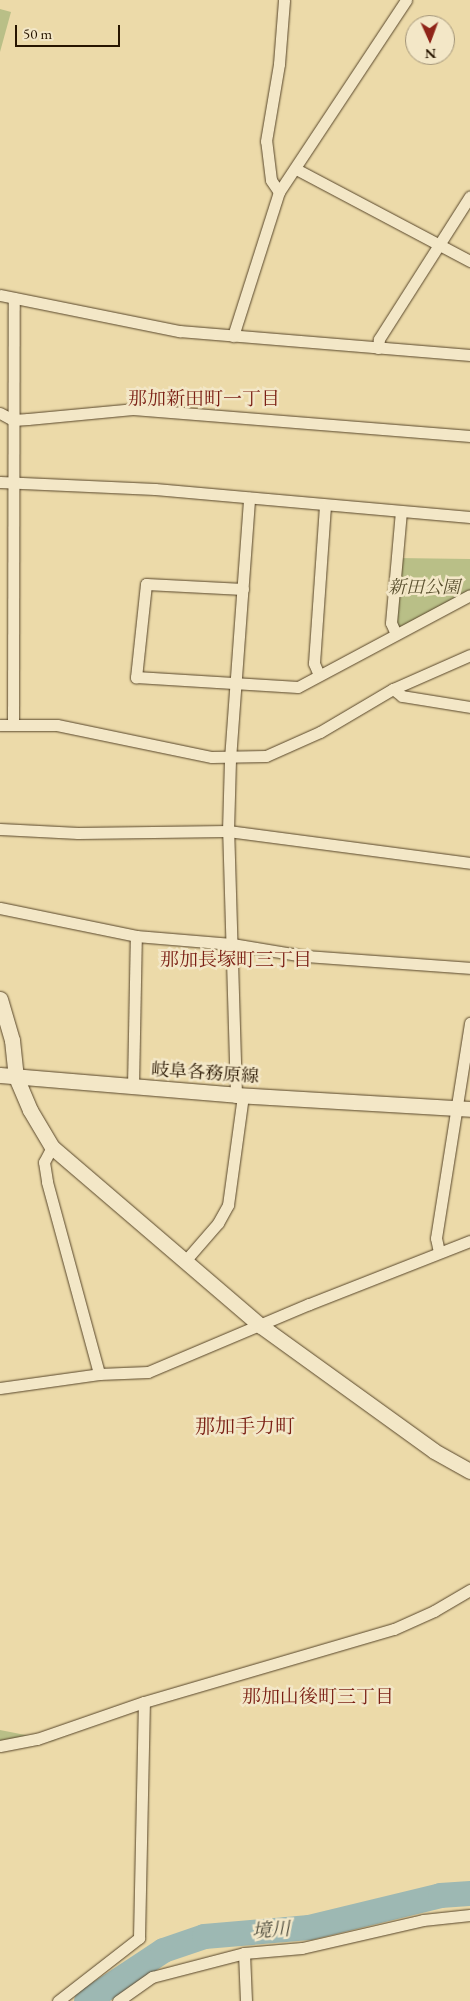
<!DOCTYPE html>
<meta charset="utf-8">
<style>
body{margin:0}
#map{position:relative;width:470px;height:2001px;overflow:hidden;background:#ecdaa9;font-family:"EB Garamond","Noto Serif JP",serif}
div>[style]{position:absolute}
.green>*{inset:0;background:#b9bf87}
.river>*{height:25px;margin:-12.5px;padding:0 12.5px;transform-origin:12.5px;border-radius:12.5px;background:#9db8b3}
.roads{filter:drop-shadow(0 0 1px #58462a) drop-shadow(0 0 1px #58462a)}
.street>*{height:11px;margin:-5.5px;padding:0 5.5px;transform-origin:5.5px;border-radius:5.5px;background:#f3e7c7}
.secondary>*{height:15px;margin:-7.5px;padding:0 7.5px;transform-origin:7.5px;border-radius:7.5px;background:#f3e7c7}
span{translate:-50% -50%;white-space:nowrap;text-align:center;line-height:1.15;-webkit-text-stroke:5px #f3e7c7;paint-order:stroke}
.park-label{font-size:18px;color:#5a502f;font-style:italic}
.street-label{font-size:18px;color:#271500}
.neighbourhood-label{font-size:19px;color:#7a1f14}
.water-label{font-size:19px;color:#504e3f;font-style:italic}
.quarter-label{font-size:20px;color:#7a1f14}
.north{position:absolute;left:405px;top:15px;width:50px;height:50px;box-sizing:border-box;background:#f3e7c7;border:1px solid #a19377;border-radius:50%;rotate:178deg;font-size:14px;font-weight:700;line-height:20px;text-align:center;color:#271500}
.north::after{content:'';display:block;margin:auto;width:18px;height:22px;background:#8f2418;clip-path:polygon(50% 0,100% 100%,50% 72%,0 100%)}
.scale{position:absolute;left:15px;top:25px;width:105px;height:22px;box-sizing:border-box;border:2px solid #271500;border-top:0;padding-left:6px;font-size:15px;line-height:18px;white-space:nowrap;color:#271500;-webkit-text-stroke:4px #f3e7c7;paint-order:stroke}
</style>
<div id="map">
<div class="green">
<div style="clip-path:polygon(0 9px,11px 12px,0 52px)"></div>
<div style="clip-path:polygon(397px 558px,470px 559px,470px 595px,396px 634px)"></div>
<div style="clip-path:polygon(0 1730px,56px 1741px,0 1744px)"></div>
</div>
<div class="river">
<div style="left:86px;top:2001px;width:92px;rotate:-33.5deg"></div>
<div style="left:163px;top:1950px;width:43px;rotate:-18.9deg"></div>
<div style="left:204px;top:1936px;width:105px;rotate:-4.9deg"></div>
<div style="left:309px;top:1927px;width:135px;rotate:-13.7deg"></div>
<div style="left:440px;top:1895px;width:30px;rotate:-4deg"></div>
</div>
<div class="roads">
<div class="street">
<div style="left:296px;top:169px;width:197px;rotate:27.9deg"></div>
<div style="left:279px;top:192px;width:14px;rotate:-124deg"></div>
<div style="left:271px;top:180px;width:39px;rotate:-97deg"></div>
<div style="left:266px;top:141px;width:78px;rotate:-80.4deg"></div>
<div style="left:279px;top:64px;width:64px;rotate:-85.5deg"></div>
<div style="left:0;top:295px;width:183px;rotate:11.4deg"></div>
<div style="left:179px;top:331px;width:292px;rotate:4.7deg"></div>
<div style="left:233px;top:336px;width:151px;rotate:-72.3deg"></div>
<div style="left:279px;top:192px;width:230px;rotate:-56.5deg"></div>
<div style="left:378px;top:348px;width:9px;rotate:-84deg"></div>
<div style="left:379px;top:339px;width:169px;rotate:-57.5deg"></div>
<div style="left:0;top:413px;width:15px;rotate:28deg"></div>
<div style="left:13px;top:420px;width:15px;rotate:-4deg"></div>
<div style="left:28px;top:419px;width:105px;rotate:-5.4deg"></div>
<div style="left:133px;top:409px;width:338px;rotate:4.6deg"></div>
<div style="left:0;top:482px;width:155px;rotate:2.6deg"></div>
<div style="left:155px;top:489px;width:316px;rotate:5.1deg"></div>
<div style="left:243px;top:589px;width:97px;rotate:-177deg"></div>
<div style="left:146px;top:584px;width:94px;rotate:96.1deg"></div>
<div style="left:136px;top:677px;width:162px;rotate:3.5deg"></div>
<div style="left:298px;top:687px;width:195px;rotate:-28.1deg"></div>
<div style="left:396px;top:634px;width:12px;rotate:-114deg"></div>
<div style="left:391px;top:623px;width:111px;rotate:-84.9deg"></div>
<div style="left:319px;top:675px;width:13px;rotate:-113deg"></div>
<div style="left:314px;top:663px;width:157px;rotate:-86deg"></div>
<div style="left:393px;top:689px;width:11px;rotate:38deg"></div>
<div style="left:402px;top:696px;width:69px;rotate:9.2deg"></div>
<div style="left:13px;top:724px;width:426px;rotate:-89.9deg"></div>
<div style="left:0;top:725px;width:57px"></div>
<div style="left:57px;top:725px;width:158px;rotate:11.7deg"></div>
<div style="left:212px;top:757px;width:54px;rotate:-1.1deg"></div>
<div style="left:266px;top:756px;width:59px;rotate:-24deg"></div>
<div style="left:320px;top:732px;width:85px;rotate:-30.5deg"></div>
<div style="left:393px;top:689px;width:84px;rotate:-23.8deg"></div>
<div style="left:0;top:829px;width:78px;rotate:2.9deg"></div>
<div style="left:78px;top:833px;width:150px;rotate:-0.8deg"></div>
<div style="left:228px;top:831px;width:244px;rotate:7.5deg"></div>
<div style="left:0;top:908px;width:139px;rotate:11.6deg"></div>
<div style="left:136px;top:936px;width:96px;rotate:4.8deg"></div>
<div style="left:232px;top:944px;width:73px;rotate:9.5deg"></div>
<div style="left:304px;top:956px;width:166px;rotate:4.1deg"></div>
<div style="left:133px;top:1086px;width:150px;rotate:-88.9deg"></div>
<div style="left:236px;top:1095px;width:264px;rotate:-91.7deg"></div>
<div style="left:228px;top:831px;width:72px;rotate:-88.4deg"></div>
<div style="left:230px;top:759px;width:262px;rotate:-85.8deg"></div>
<div style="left:52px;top:1147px;width:17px;rotate:118deg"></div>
<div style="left:44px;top:1162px;width:20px;rotate:81deg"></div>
<div style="left:47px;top:1182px;width:199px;rotate:74.8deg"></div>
<div style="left:439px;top:1252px;width:14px;rotate:-102deg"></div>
<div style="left:436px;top:1238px;width:218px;rotate:-81deg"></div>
<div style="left:185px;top:1261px;width:50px;rotate:-49deg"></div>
<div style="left:218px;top:1223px;width:21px;rotate:-61deg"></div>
<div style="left:228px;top:1205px;width:111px;rotate:-82.2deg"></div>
<div style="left:0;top:1388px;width:100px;rotate:-8deg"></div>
<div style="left:99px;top:1374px;width:49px;rotate:-2.3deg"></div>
<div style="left:148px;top:1372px;width:175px;rotate:-22.9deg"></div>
<div style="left:309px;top:1304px;width:173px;rotate:-21.4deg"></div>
<div style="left:0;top:1746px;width:38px;rotate:-11deg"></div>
<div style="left:37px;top:1739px;width:113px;rotate:-19.1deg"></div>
<div style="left:144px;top:1702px;width:260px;rotate:-16.3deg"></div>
<div style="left:394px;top:1629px;width:44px;rotate:-24.2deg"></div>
<div style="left:434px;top:1611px;width:42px;rotate:-30.3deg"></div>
<div style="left:244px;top:1953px;width:48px;rotate:87.6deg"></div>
<div style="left:58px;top:2001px;width:103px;rotate:-37.9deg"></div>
<div style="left:139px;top:1938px;width:236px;rotate:-88.8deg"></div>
<div style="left:118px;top:2001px;width:42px;rotate:-35.2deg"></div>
<div style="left:152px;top:1977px;width:95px;rotate:-14.6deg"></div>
<div style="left:244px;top:1953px;width:58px;rotate:-4.9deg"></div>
<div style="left:302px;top:1948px;width:124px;rotate:-13deg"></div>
<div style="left:423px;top:1920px;width:47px;rotate:-6.1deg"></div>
</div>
<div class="secondary">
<div style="left:0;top:999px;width:43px;rotate:73.7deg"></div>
<div style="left:12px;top:1040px;width:37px;rotate:84deg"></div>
<div style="left:16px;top:1077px;width:36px;rotate:67deg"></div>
<div style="left:30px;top:1110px;width:43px;rotate:59.3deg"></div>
<div style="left:52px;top:1147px;width:275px;rotate:40.6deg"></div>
<div style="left:261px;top:1326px;width:213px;rotate:35.8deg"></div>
<div style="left:434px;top:1451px;width:41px;rotate:29.1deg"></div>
<div style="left:0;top:1075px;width:237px;rotate:4.8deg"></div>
<div style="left:236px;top:1095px;width:234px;rotate:3.4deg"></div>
</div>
</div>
<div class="park-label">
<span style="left:424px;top:587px">新田公園</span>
</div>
<div class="street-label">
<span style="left:205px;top:1073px;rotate:4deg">岐阜各務原線</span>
</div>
<div class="neighbourhood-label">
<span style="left:204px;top:399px">那加新田町一丁目</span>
<span style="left:236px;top:960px">那加長塚町三丁目</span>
<span style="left:318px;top:1697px">那加山後町三丁目</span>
</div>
<div class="water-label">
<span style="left:271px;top:1930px;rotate:-4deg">境川</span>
</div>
<div class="quarter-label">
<span style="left:245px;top:1426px">那加手力町</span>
</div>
<div class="north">N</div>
<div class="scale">50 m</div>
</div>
